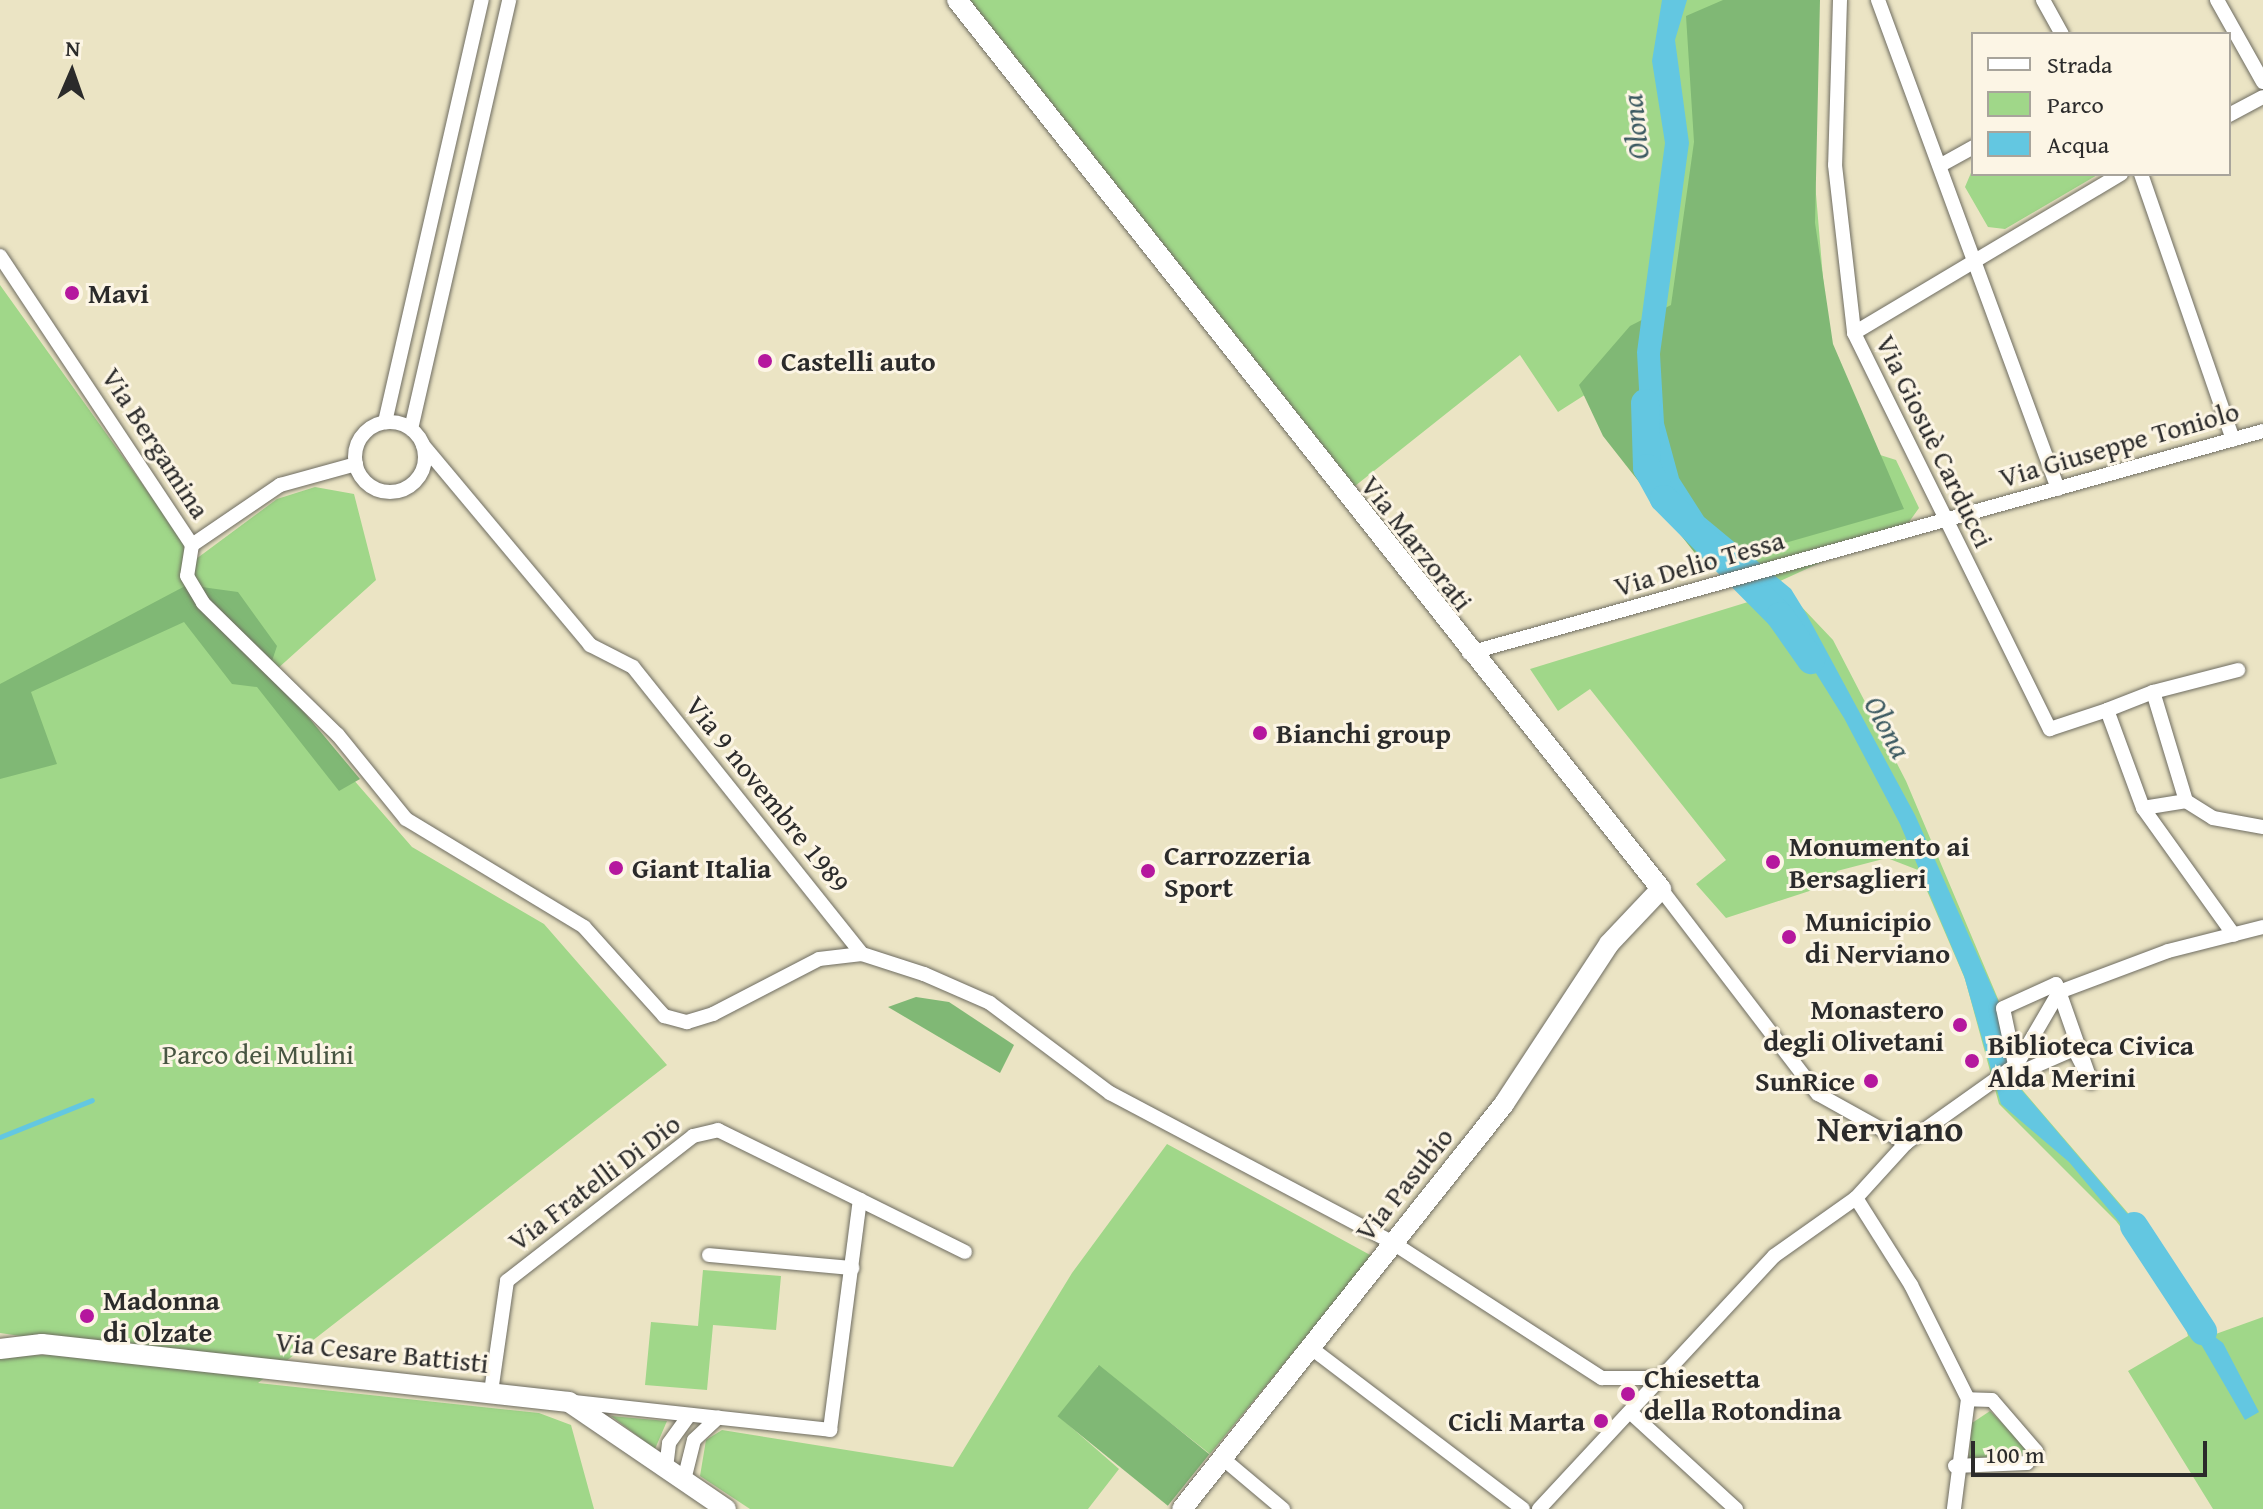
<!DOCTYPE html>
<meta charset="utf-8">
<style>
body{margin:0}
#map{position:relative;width:2263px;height:1509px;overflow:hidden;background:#ebe4c4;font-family:"Gentium Book Plus",serif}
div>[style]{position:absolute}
.green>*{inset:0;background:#a0d789}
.forest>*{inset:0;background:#80b875;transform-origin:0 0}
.water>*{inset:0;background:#63c7e1}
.stream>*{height:5px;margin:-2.5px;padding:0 2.5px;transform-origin:2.5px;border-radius:2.5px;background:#63c7e1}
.river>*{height:28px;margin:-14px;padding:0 14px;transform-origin:14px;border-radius:14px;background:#63c7e1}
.roads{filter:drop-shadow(0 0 2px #6e6c61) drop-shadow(0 0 2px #6e6c61)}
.street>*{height:14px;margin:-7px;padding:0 7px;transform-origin:7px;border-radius:7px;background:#fff}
.street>.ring{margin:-7px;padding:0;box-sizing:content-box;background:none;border:14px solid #fff;border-radius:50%}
.secondary>*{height:20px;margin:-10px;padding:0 10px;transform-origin:10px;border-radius:10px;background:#fff}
.dots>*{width:22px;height:22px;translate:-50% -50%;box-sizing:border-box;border:4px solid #fcf5e5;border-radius:50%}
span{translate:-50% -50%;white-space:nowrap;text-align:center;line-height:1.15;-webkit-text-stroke:6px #fcf5e5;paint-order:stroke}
.poi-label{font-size:28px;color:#2b2b2b;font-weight:700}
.left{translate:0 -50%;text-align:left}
.right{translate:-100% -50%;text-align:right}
.street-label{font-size:28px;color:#2b2b2b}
.park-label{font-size:28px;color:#485642}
.water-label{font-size:30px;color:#3c5a62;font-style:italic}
.district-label{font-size:36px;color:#2b2b2b;font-weight:700}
.legend{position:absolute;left:1971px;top:32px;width:260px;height:144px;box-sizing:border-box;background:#fcf5e5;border:2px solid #a8a49b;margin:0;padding:10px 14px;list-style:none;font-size:24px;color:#2b2b2b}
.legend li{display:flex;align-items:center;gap:16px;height:40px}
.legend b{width:40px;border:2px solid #a8a49b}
.north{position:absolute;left:32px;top:32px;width:80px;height:80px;-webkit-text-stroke:6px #fcf5e5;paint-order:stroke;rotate:2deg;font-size:22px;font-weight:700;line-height:32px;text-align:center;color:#2b2b2b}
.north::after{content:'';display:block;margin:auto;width:28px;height:36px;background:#2b2b2b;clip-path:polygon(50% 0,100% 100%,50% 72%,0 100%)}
.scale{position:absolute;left:1971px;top:1441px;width:236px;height:36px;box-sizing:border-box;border:4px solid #2b2b2b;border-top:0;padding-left:10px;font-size:24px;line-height:28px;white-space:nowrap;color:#2b2b2b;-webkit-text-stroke:6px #fcf5e5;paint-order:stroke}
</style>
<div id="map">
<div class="green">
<div style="clip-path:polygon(970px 0,1814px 0,1809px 110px,1829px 350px,1877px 454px,1896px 460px,1919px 508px,1909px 522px,1778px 582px,1833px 640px,1906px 781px,2012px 1032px,2013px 1079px,2170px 1262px,2213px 1335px,2263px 1317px,2263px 1509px,2213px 1509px,2128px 1371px,2188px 1336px,2180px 1305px,2116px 1221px,1999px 1104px,1965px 979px,1918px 870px,1887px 858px,1837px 871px,1834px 883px,1726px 918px,1696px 884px,1726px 860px,1590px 689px,1558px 711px,1530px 669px,1748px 602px,1655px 507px,1638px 477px,1616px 375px,1558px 412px,1520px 355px,1355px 486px)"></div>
<div style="clip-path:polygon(1973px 168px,1973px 174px,2099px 174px,2005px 229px,1988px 227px,1965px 187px)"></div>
<div style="clip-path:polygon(0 285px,196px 559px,277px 499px,315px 487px,354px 494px,376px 580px,266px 679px,412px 847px,544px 924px,667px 1065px,258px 1383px,539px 1413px,571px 1425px,594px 1509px,0 1509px,0 1356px,138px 1353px,0 1333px)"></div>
<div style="clip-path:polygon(1167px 1144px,1372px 1256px,1210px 1454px,1098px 1366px,1063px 1420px,1119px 1469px,1088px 1509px,750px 1509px,700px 1476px,706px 1440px,722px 1430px,953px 1467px,1072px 1273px)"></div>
<div style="clip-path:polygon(703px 1270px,781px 1276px,776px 1330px,713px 1325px,707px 1390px,645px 1385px,651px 1322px,698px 1326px)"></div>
<div style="clip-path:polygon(1990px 1411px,2028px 1449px,2025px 1456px,1969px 1458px,1972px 1423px)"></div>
<div style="clip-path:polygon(611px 1416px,667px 1421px,655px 1449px)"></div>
</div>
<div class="forest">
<div style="clip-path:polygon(1723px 0,1820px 0,1815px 223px,1833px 344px,1904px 509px,1705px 566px,1603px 436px,1579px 385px,1630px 326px,1671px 305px,1694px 142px,1686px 16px)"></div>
<div style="clip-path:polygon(187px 585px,238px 592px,277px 646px,269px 670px,360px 779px,339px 791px,257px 687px,232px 684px,184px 622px,31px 692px,57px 764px,0 779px,0 684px)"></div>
<div style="clip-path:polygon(916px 997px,949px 1002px,1014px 1045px,1000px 1073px,888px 1007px)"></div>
<div style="left:1099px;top:1365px;width:142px;height:66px;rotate:39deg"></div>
</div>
<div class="water">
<div style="clip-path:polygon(1662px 0,1687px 0,1675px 40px,1689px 143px,1660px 354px,1664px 423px,1679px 478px,1704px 517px,1791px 589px,1807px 615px,1915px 815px,2012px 1032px,2012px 1079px,2131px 1218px,2204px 1329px,2223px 1343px,2259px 1412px,2245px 1420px,2155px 1265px,2069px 1162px,2001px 1104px,1964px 976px,1900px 824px,1844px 718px,1772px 603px,1692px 531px,1656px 480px,1641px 426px,1637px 352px,1665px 143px,1652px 61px)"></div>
</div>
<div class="stream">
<div style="left:0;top:1137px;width:99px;rotate:-21.9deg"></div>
</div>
<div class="river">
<div style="left:1645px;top:403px;width:65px;rotate:88.2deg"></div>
<div style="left:1647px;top:468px;width:35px;rotate:61deg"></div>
<div style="left:1664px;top:499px;width:165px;rotate:45.2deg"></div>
<div style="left:1780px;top:616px;width:54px;rotate:54.8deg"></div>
<div style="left:2134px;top:1226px;width:126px;rotate:56.7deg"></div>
</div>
<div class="roads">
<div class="street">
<div style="left:1840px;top:0;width:165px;rotate:91.7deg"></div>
<div style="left:1835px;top:165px;width:169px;rotate:83.5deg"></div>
<div style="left:1854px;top:333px;width:442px;rotate:63.7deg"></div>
<div style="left:2050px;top:729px;width:60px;rotate:-18.4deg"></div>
<div style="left:1878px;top:0;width:521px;rotate:69.79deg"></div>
<div style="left:2043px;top:0;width:39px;rotate:61deg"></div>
<div style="left:2217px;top:0;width:94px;rotate:60.7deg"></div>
<div style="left:2229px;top:115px;width:38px;rotate:-28deg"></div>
<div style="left:1941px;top:165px;width:37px;rotate:-29deg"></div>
<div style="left:2141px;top:174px;width:281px;rotate:70.9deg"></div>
<div style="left:0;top:256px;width:347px;rotate:56.4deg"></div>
<div style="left:192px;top:545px;width:107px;rotate:-34.3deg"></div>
<div style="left:280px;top:485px;width:79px;rotate:-15.4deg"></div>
<div style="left:1854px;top:333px;width:311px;rotate:-30.8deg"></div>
<div style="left:385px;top:422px;width:433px;rotate:-77.1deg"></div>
<div class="ring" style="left:355px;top:422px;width:56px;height:56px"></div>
<div style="left:411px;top:429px;width:440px;rotate:-77.1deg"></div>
<div style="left:423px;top:445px;width:261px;rotate:50.1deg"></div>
<div style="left:590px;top:645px;width:48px;rotate:27.1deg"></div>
<div style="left:633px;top:667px;width:367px;rotate:51.4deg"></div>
<div style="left:192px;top:545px;width:31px;rotate:99deg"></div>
<div style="left:187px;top:576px;width:31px;rotate:59deg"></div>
<div style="left:203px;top:603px;width:189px;rotate:44.4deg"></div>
<div style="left:338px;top:735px;width:108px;rotate:51deg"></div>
<div style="left:406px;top:819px;width:208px;rotate:31.2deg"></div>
<div style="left:584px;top:927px;width:120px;rotate:48deg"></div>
<div style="left:664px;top:1016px;width:24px;rotate:15deg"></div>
<div style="left:687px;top:1022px;width:27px;rotate:-17deg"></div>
<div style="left:713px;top:1014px;width:119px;rotate:-27.4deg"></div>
<div style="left:819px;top:959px;width:43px;rotate:-6.6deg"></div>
<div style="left:862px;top:954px;width:65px;rotate:17.9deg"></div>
<div style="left:924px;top:974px;width:72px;rotate:23.7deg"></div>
<div style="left:990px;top:1003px;width:150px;rotate:36.9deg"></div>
<div style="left:1110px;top:1093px;width:320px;rotate:27.9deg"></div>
<div style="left:1393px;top:1243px;width:249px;rotate:32.9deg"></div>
<div style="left:1602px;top:1378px;width:60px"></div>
<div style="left:1469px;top:653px;width:824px;rotate:-15.62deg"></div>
<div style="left:2153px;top:692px;width:88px;rotate:-14.5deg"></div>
<div style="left:2186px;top:801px;width:32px;rotate:32deg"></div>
<div style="left:2213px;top:818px;width:51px;rotate:10.2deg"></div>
<div style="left:2143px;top:808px;width:44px;rotate:-9.2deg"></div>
<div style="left:2186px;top:801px;width:114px;rotate:-106.8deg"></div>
<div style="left:2153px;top:692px;width:49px;rotate:158.6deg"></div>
<div style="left:2107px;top:710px;width:104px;rotate:69.8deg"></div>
<div style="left:2143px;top:808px;width:156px;rotate:54.4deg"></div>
<div style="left:1661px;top:889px;width:258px;rotate:52.6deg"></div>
<div style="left:1818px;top:1094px;width:101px;rotate:29.1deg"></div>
<div style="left:1906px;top:1143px;width:136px;rotate:-35.4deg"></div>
<div style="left:2017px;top:1064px;width:83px;rotate:-59.7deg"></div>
<div style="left:2059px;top:992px;width:116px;rotate:-20.6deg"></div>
<div style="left:2168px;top:951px;width:98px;rotate:-14.2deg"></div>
<div style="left:2056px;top:984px;width:11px;rotate:68deg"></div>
<div style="left:2060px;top:994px;width:93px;rotate:70.6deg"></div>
<div style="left:2091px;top:1082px;width:37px;rotate:-117deg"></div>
<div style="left:2074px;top:1049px;width:62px;rotate:156.3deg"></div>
<div style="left:2017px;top:1074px;width:67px;rotate:-102deg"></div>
<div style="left:2003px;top:1008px;width:58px;rotate:-24.4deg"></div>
<div style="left:1856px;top:1198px;width:103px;rotate:57.7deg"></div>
<div style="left:1911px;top:1285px;width:127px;rotate:63.4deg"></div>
<div style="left:1968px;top:1399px;width:111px;rotate:97.3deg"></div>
<div style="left:709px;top:1255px;width:144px;rotate:5.2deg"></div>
<div style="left:1311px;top:1348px;width:266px;rotate:37.2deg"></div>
<div style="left:491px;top:1392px;width:112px;rotate:-81.8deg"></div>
<div style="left:507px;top:1281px;width:236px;rotate:-37.9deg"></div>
<div style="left:693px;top:1136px;width:26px;rotate:-13deg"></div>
<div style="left:718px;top:1130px;width:158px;rotate:26.2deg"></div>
<div style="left:574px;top:1402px;width:258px;rotate:6.2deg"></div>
<div style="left:830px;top:1430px;width:232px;rotate:-82.6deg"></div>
<div style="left:860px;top:1200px;width:117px;rotate:26.3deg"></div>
<div style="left:1630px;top:1412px;width:144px;rotate:42.5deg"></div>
<div style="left:1221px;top:1457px;width:81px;rotate:40deg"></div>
<div style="left:1955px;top:1466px;width:72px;rotate:-2.4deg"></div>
<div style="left:2027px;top:1463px;width:15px;rotate:-53deg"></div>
<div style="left:2036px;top:1451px;width:67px;rotate:-130.8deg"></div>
<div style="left:1992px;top:1400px;width:24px;rotate:-178deg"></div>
<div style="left:666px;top:1468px;width:25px;rotate:-83deg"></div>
<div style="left:669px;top:1443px;width:34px;rotate:-54deg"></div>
<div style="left:684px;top:1480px;width:41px;rotate:-76deg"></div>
<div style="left:694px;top:1440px;width:33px;rotate:-43deg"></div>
<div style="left:1539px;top:1509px;width:345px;rotate:-47.1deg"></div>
<div style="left:1774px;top:1256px;width:100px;rotate:-35.3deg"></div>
<div style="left:1856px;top:1198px;width:74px;rotate:-47.7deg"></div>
</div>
<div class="secondary">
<div style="left:957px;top:0;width:1134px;rotate:51.62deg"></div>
<div style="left:1661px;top:889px;width:76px;rotate:133.4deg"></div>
<div style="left:1609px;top:944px;width:191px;rotate:123.3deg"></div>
<div style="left:1504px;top:1104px;width:517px;rotate:128.49deg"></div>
<div style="left:0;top:1349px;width:42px;rotate:-6.8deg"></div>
<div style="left:42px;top:1344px;width:530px;rotate:6.28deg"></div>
<div style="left:569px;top:1402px;width:190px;rotate:34.3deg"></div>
</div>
</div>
<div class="dots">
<div style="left:72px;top:293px;background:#b5179e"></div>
<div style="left:765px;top:361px;background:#b5179e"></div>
<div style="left:1260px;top:733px;background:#b5179e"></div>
<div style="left:1773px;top:862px;background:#b5179e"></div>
<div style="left:616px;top:868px;background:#b5179e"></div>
<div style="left:1148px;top:871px;background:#b5179e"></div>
<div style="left:1789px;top:937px;background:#b5179e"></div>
<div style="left:1960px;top:1025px;background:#b5179e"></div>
<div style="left:1972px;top:1061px;background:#b5179e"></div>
<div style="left:1871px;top:1081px;background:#b5179e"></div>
<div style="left:87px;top:1316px;background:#b5179e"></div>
<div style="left:1628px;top:1394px;background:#b5179e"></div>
<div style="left:1601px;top:1421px;background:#b5179e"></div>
</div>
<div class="poi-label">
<span class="left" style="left:88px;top:293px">Mavi</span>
<span class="left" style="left:781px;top:361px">Castelli auto</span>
<span class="left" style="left:1276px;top:733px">Bianchi group</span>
<span class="left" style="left:1789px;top:862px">Monumento ai<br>Bersaglieri</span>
<span class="left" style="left:1164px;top:871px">Carrozzeria<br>Sport</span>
<span class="left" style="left:632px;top:868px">Giant Italia</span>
<span class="left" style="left:1805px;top:937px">Municipio<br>di Nerviano</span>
<span class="right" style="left:1944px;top:1025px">Monastero<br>degli Olivetani</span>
<span class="left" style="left:1988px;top:1061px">Biblioteca Civica<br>Alda Merini</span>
<span class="right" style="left:1855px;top:1081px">SunRice</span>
<span class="left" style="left:103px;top:1316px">Madonna<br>di Olzate</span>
<span class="left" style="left:1644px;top:1394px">Chiesetta<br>della Rotondina</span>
<span class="right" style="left:1585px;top:1421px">Cicli Marta</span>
</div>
<div class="street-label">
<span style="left:1935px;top:441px;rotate:64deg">Via Giosuè Carducci</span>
<span style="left:156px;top:443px;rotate:57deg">Via Bergamina</span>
<span style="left:2119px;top:444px;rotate:-16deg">Via Giuseppe Toniolo</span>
<span style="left:1417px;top:543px;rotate:52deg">Via Marzorati</span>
<span style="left:1699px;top:563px;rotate:-16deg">Via Delio Tessa</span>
<span style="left:768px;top:794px;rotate:51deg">Via 9 novembre 1989</span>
<span style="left:594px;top:1182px;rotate:-37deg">Via Fratelli Di Dio</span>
<span style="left:1404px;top:1184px;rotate:-51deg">Via Pasubio</span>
<span style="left:382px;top:1352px;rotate:6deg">Via Cesare Battisti</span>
</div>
<div class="park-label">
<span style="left:258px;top:1054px">Parco dei Mulini</span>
</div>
<div class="water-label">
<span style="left:1635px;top:127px;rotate:-96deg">Olona</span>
<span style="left:1888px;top:727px;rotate:62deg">Olona</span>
</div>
<div class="district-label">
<span style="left:1890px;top:1128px">Nerviano</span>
</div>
<ul class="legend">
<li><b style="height:10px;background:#fff"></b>Strada</li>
<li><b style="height:22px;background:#a0d789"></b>Parco</li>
<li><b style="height:22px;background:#63c7e1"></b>Acqua</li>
</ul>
<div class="north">N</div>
<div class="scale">100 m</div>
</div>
